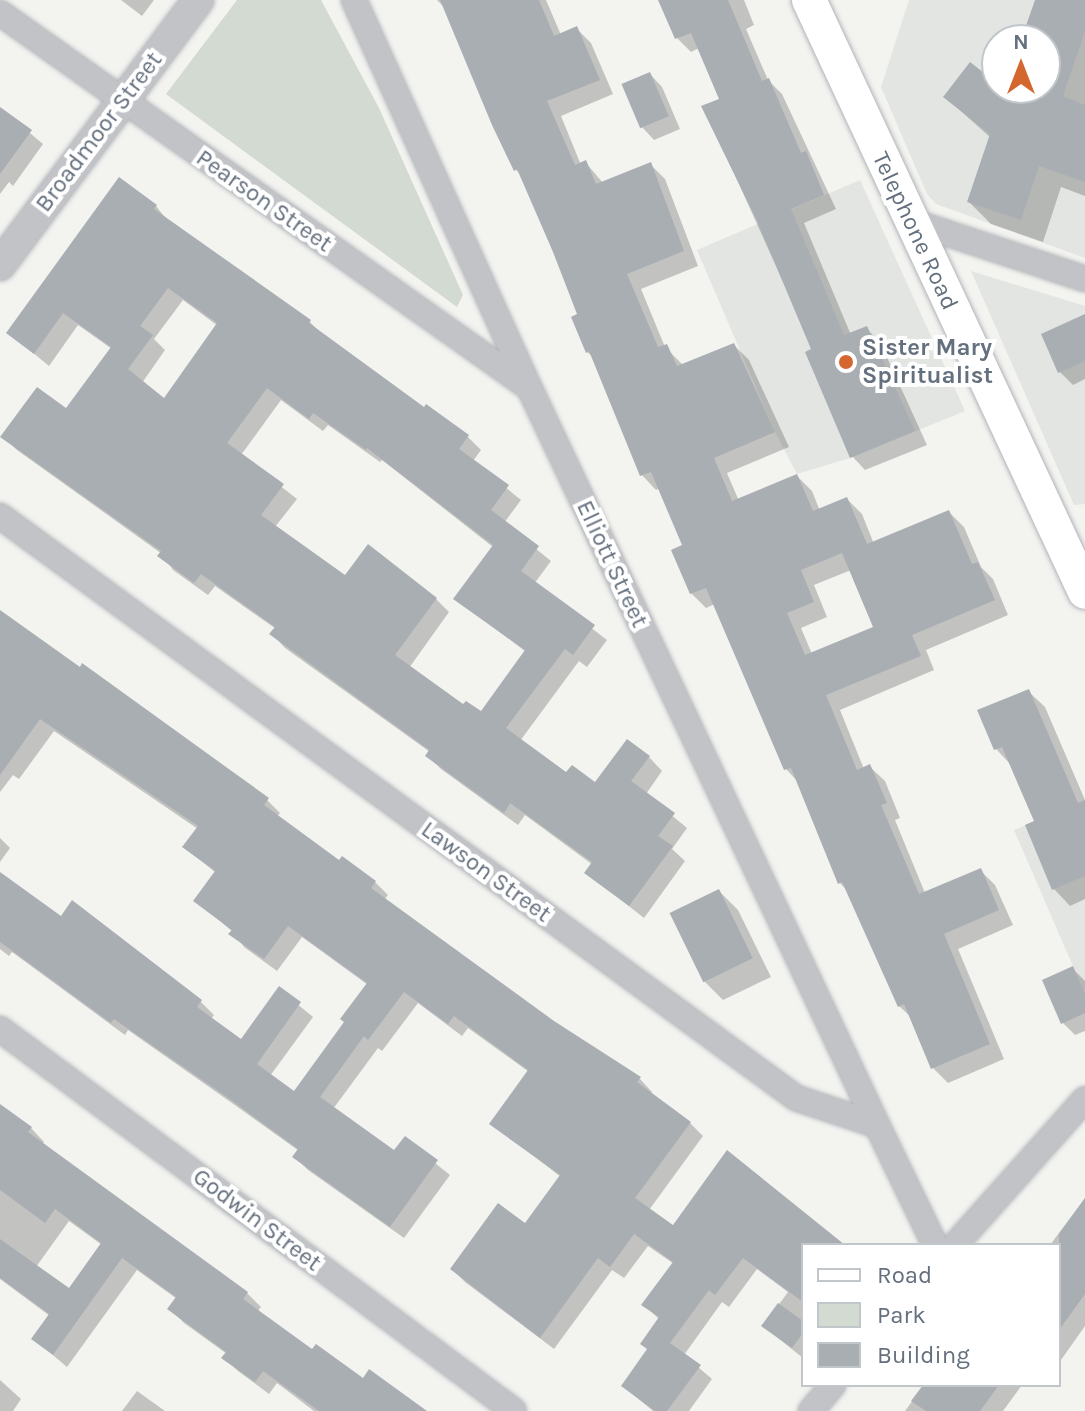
<!DOCTYPE html>
<style>
body{margin:0}
#map{position:relative;width:1085px;height:1411px;overflow:hidden;background:#f3f3f0;font-family:Karla,sans-serif}
div>[style]{position:absolute}
.built>*{inset:0;background:#e3e5e3}
.green>*{inset:0;background:#d3dad1}
.shadow>*{inset:0;background:#0003}
.building>*{inset:0;background:#a9aeb3;transform-origin:0 0}
.roads{filter:drop-shadow(0 0 2px #b1b5b9) drop-shadow(0 0 2px #b1b5b9)}
.minor>*{height:24px;margin:-12px;padding:0 12px;transform-origin:12px;border-radius:12px;background:#c1c3c7}
.tertiary>*{height:30px;margin:-15px;padding:0 15px;transform-origin:15px;border-radius:15px;background:#c1c3c7}
.secondary>*{height:34px;margin:-17px;padding:0 17px;transform-origin:17px;border-radius:17px;background:#fff}
.dots>*{width:22px;height:22px;translate:-50% -50%;box-sizing:border-box;border:4px solid #fff;border-radius:50%}
span{translate:-50% -50%;white-space:nowrap;text-align:center;line-height:1.15;-webkit-text-stroke:8px #fff;paint-order:stroke}
.street-label{font-size:24px;color:#65707e}
.poi-label{font-size:24px;color:#65707e;font-weight:700}
.left{translate:0 -50%;text-align:left}
.legend{position:absolute;left:801px;top:1243px;width:260px;height:144px;box-sizing:border-box;background:#fff;border:2px solid #c1c6cb;margin:0;padding:10px 14px;list-style:none;font-size:24px;color:#65707e}
.legend li{display:flex;align-items:center;gap:16px;height:40px}
.legend b{width:40px;border:2px solid #c1c6cb}
.north{position:absolute;left:981px;top:24px;width:80px;height:80px;box-sizing:border-box;background:#fff;border:2px solid #c1c6cb;border-radius:50%;rotate:0deg;font-size:22px;font-weight:700;line-height:32px;text-align:center;color:#65707e}
.north::after{content:'';display:block;margin:auto;width:28px;height:36px;background:#d4672f;clip-path:polygon(50% 0,100% 100%,50% 72%,0 100%)}
</style>
<div id="map">
<div class="built">
<div style="clip-path:polygon(evenodd,909px 0,1085px 0,1085px 258px,936px 204px,927px 194px,881px 87px,909px 0,997px 40px,1045px 40px,1045px 88px,997px 88px,997px 40px)"></div>
<div style="clip-path:polygon(860px 180px,965px 411px,850px 458px,797px 474px,775px 432px,697px 250px)"></div>
<div style="clip-path:polygon(971px 271px,1085px 306px,1085px 504px,1074px 505px)"></div>
<div style="clip-path:polygon(1085px 800px,1085px 994px,1014px 830px)"></div>
</div>
<div class="green">
<div style="clip-path:polygon(237px 0,321px 0,379px 108px,463px 295px,457px 307px,166px 94px)"></div>
</div>
<div class="shadow">
<div style="clip-path:polygon(121px 0,154px 0,142px 16px)"></div>
<div style="clip-path:polygon(evenodd,437px 0,546px 0,561px 35px,576px 28px,591px 43px,613px 94px,561px 116px,581px 165px,586px 163px,603px 183px,650px 164px,665px 179px,698px 266px,641px 289px,665px 347px,684px 366px,734px 345px,749px 360px,789px 447px,727px 473px,739px 501px,797px 476px,812px 491px,820px 511px,847px 499px,862px 514px,874px 544px,949px 512px,964px 527px,981px 567px,993px 579px,1008px 615px,926px 650px,934px 670px,840px 710px,864px 769px,870px 767px,885px 781px,900px 818px,895px 820px,925px 893px,980px 870px,995px 885px,1013px 925px,958px 949px,1004px 1059px,948px 1083px,933px 1068px,912px 1018px,899px 1006px,848px 891px,839px 882px,799px 783px,786px 769px,715px 604px,706px 608px,691px 593px,685px 546px,660px 488px,656px 490px,642px 475px,594px 358px,587px 352px,579px 315px,523px 177px,515px 169px,446px 9px,437px 0,851px 570px,876px 628px,812px 654px,801px 628px,827px 617px,814px 585px,851px 570px)"></div>
<div style="clip-path:polygon(661px 0,744px 0,754px 25px,746px 29px,768px 80px,782px 94px,836px 209px,804px 223px,851px 335px,866px 328px,880px 342px,927px 445px,865px 470px,852px 456px,814px 350px,704px 107px,721px 100px,699px 48px,691px 52px,677px 38px)"></div>
<div style="clip-path:polygon(1037px 0,1085px 0,1085px 196px,1061px 187px,1043px 242px,991px 224px,969px 202px,991px 138px,945px 97px,997px 85px,997px 88px,1045px 88px,1045px 40px,1024px 40px)"></div>
<div style="clip-path:polygon(650px 74px,662px 87px,680px 129px,654px 140px,642px 127px)"></div>
<div style="clip-path:polygon(0 108px,43px 144px,13px 186px,9px 182px,0 194px)"></div>
<div style="clip-path:polygon(evenodd,156px 206px,168px 221px,310px 322px,323px 335px,424px 410px,468px 437px,481px 450px,473px 461px,521px 500px,504px 523px,551px 561px,534px 584px,607px 640px,587px 667px,579px 661px,520px 741px,567px 775px,596px 785px,649px 757px,662px 771px,646px 794px,687px 828px,672px 849px,685px 861px,644px 918px,587px 873px,593px 865px,525px 815px,518px 825px,441px 769px,428px 756px,430px 752px,285px 648px,272px 634px,276px 629px,215px 586px,208px 595px,173px 570px,162px 554px,17px 450px,3px 437px,67px 411px,112px 349px,78px 325px,49px 366px,9px 333px,156px 206px,183px 300px,218px 326px,164px 401px,142px 383px,165px 350px,154px 339px,183px 300px,156px 206px,281px 400px,323px 431px,328px 425px,380px 462px,382px 460px,493px 547px,456px 599px,526px 652px,481px 714px,463px 707px,409px 668px,449px 612px,436px 599px,346px 578px,275px 527px,297px 499px,241px 455px,281px 400px)"></div>
<div style="clip-path:polygon(1085px 316px,1085px 379px,1073px 385px,1060px 372px)"></div>
<div style="clip-path:polygon(0 612px,267px 800px,280px 813px,277px 817px,339px 862px,375px 882px,388px 895px,384px 900px,553px 1023px,640px 1079px,652px 1092px,650px 1094px,690px 1123px,703px 1136px,649px 1210px,673px 1228px,842px 1245px,803px 1245px,803px 1358px,763px 1326px,788px 1292px,757px 1269px,729px 1307px,722px 1302px,684px 1355px,712px 1379px,689px 1411px,653px 1411px,623px 1386px,649px 1350px,660px 1320px,644px 1305px,674px 1264px,648px 1246px,624px 1278px,612px 1270px,554px 1349px,465px 1282px,452px 1269px,525px 1225px,561px 1177px,491px 1123px,529px 1072px,468px 1028px,462px 1036px,418px 1003px,382px 1051px,378px 1048px,333px 1109px,395px 1153px,405px 1139px,450px 1175px,404px 1238px,308px 1170px,295px 1157px,299px 1151px,239px 1108px,128px 1030px,125px 1035px,12px 952px,9px 956px,0 949px,0 875px,61px 918px,201px 1002px,214px 1015px,211px 1019px,241px 1041px,279px 989px,313px 1017px,270px 1076px,295px 1094px,346px 1023px,368px 985px,302px 937px,277px 971px,244px 947px,233px 932px,196px 901px,216px 873px,185px 847px,198px 829px,54px 731px,19px 779px,13px 775px,0 792px)"></div>
<div style="clip-path:polygon(1028px 691px,1045px 707px,1085px 800px,1085px 899px,1070px 906px,1054px 889px,1036px 823px,1012px 766px,996px 749px)"></div>
<div style="clip-path:polygon(0 838px,10px 848px,0 862px)"></div>
<div style="clip-path:polygon(719px 891px,738px 910px,771px 977px,723px 1000px,704px 981px,672px 914px)"></div>
<div style="clip-path:polygon(1073px 969px,1085px 981px,1085px 1031px,1075px 1035px,1062px 1022px)"></div>
<div style="clip-path:polygon(evenodd,0 1107px,31px 1128px,44px 1142px,42px 1145px,247px 1293px,261px 1307px,257px 1312px,312px 1352px,421px 1411px,314px 1411px,277px 1383px,269px 1394px,238px 1371px,224px 1358px,227px 1354px,184px 1323px,170px 1309px,177px 1299px,137px 1270px,67px 1367px,34px 1339px,50px 1316px,0 1279px,0 1107px,69px 1221px,102px 1245px,69px 1290px,36px 1267px,69px 1221px)"></div>
<div style="clip-path:polygon(1085px 1198px,1085px 1326px,1061px 1360px,1059px 1245px,1050px 1245px)"></div>
<div style="clip-path:polygon(0 1380px,21px 1399px,13px 1411px,0 1411px)"></div>
<div style="clip-path:polygon(924px 1385px,1022px 1385px,1003px 1411px,905px 1411px)"></div>
<div style="clip-path:polygon(137px 1391px,165px 1411px,122px 1411px)"></div>
</div>
<div class="building">
<div style="clip-path:polygon(evenodd,440px 0,539px 0,554px 36px,577px 26px,600px 80px,547px 101px,575px 165px,586px 160px,596px 184px,651px 162px,684px 251px,627px 274px,658px 347px,667px 344px,677px 366px,734px 343px,775px 432px,714px 458px,732px 501px,797px 474px,813px 511px,847px 497px,867px 544px,949px 510px,972px 564px,978px 562px,995px 600px,912px 635px,921px 656px,826px 695px,857px 770px,870px 764px,887px 803px,881px 805px,919px 894px,981px 868px,999px 910px,944px 934px,990px 1044px,931px 1069px,904px 1004px,898px 1007px,842px 882px,838px 884px,791px 768px,784px 770px,706px 588px,690px 594px,671px 550px,682px 545px,651px 472px,640px 476px,589px 351px,586px 353px,571px 317px,577px 314px,553px 252px,517px 169px,514px 171px,492px 125px,440px 0,842px 553px,873px 627px,805px 655px,787px 613px,814px 602px,801px 570px,842px 553px)"></div>
<div style="clip-path:polygon(658px 0,728px 0,762px 81px,769px 78px,801px 153px,806px 151px,824px 195px,791px 209px,844px 335px,867px 326px,915px 431px,850px 458px,805px 352px,811px 349px,758px 223px,701px 106px,719px 99px,691px 33px,675px 39px)"></div>
<div style="clip-path:polygon(1035px 0,1085px 0,1085px 31px,1063px 96px,1085px 105px,1085px 182px,1039px 166px,1021px 220px,967px 202px,990px 134px,943px 97px,970px 62px,997px 83px,997px 88px,1045px 88px,1045px 40px,1021px 40px)"></div>
<div style="left:650px;top:72px;width:48px;height:31px;rotate:67deg"></div>
<div style="clip-path:polygon(0 107px,32px 130px,0 174px)"></div>
<div style="clip-path:polygon(evenodd,119px 177px,157px 205px,154px 209px,311px 320px,309px 323px,424px 407px,426px 404px,469px 435px,459px 449px,509px 485px,491px 510px,539px 546px,521px 571px,595px 625px,573px 655px,565px 649px,506px 728px,566px 772px,572px 765px,595px 782px,627px 739px,650px 756px,631px 781px,675px 813px,658px 836px,673px 846px,629px 906px,584px 873px,592px 862px,510px 803px,504px 813px,454px 777px,425px 756px,429px 750px,269px 634px,275px 627px,201px 574px,194px 583px,157px 556px,161px 551px,0 437px,37px 387px,66px 408px,111px 347px,63px 313px,34px 354px,6px 333px,119px 177px,168px 288px,217px 323px,164px 398px,128px 369px,153px 335px,140px 326px,168px 288px,119px 177px,267px 388px,309px 419px,313px 413px,366px 450px,367px 448px,493px 545px,453px 599px,525px 650px,481px 711px,466px 701px,463px 704px,395px 655px,437px 598px,368px 544px,345px 575px,261px 515px,284px 484px,227px 443px,267px 388px)"></div>
<div style="clip-path:polygon(1085px 314px,1085px 361px,1058px 373px,1041px 334px)"></div>
<div style="clip-path:polygon(0 610px,80px 667px,82px 663px,269px 798px,264px 805px,339px 860px,342px 856px,376px 881px,371px 888px,554px 1021px,641px 1077px,637px 1082px,691px 1122px,635px 1198px,673px 1225px,727px 1150px,845px 1245px,803px 1245px,803px 1302px,743px 1258px,715px 1295px,709px 1290px,670px 1343px,701px 1365px,667px 1411px,655px 1411px,621px 1386px,647px 1349px,640px 1344px,659px 1317px,641px 1305px,673px 1262px,634px 1234px,610px 1267px,598px 1258px,540px 1338px,450px 1269px,498px 1203px,525px 1223px,560px 1175px,489px 1124px,528px 1070px,454px 1016px,448px 1024px,404px 992px,368px 1040px,364px 1036px,320px 1097px,394px 1150px,405px 1136px,438px 1160px,390px 1227px,292px 1157px,298px 1149px,224px 1095px,114px 1019px,111px 1023px,0 942px,0 872px,61px 916px,72px 900px,202px 1000px,197px 1007px,241px 1039px,279px 986px,301px 1002px,257px 1064px,294px 1091px,344px 1022px,340px 1019px,367px 983px,288px 926px,264px 959px,228px 934px,232px 930px,193px 901px,215px 871px,182px 847px,198px 826px,40px 719px,0 775px)"></div>
<div style="clip-path:polygon(1029px 689px,1078px 803px,1085px 800px,1085px 876px,1052px 890px,1025px 825px,1034px 821px,1002px 747px,994px 750px,977px 710px)"></div>
<div style="left:719px;top:889px;width:77px;height:55px;rotate:64deg"></div>
<div style="clip-path:polygon(1073px 966px,1085px 994px,1085px 1013px,1061px 1024px,1042px 980px)"></div>
<div style="clip-path:polygon(0 1104px,32px 1127px,28px 1132px,248px 1292px,243px 1299px,312px 1349px,316px 1344px,363px 1378px,369px 1369px,427px 1411px,319px 1411px,263px 1371px,255px 1382px,221px 1358px,226px 1352px,167px 1309px,176px 1297px,122px 1258px,53px 1355px,31px 1339px,49px 1314px,0 1278px,0 1239px,69px 1288px,101px 1243px,55px 1209px,45px 1223px,0 1190px)"></div>
<div style="clip-path:polygon(1085px 1198px,1085px 1294px,1059px 1330px,1059px 1234px)"></div>
<div style="clip-path:polygon(778px 1303px,803px 1321px,803px 1333px,792px 1348px,761px 1326px)"></div>
<div style="clip-path:polygon(923px 1385px,999px 1385px,980px 1411px,926px 1411px,911px 1401px)"></div>
</div>
<div class="roads">
<div class="minor">
<div style="left:354px;top:0;width:425px;rotate:65.7deg"></div>
<div style="left:529px;top:387px;width:816px;rotate:64.75deg"></div>
<div style="left:0;top:13px;width:646px;rotate:35.29deg"></div>
<div style="left:910px;top:221px;width:184px;rotate:18.3deg"></div>
<div style="left:0;top:516px;width:986px;rotate:36.17deg"></div>
<div style="left:796px;top:1098px;width:85px;rotate:18.4deg"></div>
<div style="left:877px;top:1125px;width:133px;rotate:64.2deg"></div>
<div style="left:0;top:1029px;width:640px;rotate:36.62deg"></div>
<div style="left:955px;top:1245px;width:195px;rotate:-48.3deg"></div>
<div style="left:811px;top:1411px;width:34px;rotate:-50deg"></div>
</div>
<div class="tertiary">
<div style="left:0;top:265px;width:331px;rotate:-53.2deg"></div>
</div>
<div class="secondary">
<div style="left:809px;top:0;width:653px;rotate:65deg"></div>
</div>
</div>
<div class="dots">
<div style="left:846px;top:362px;background:#d4672f"></div>
</div>
<div class="street-label">
<span style="left:99px;top:132px;rotate:-53deg">Broadmoor Street</span>
<span style="left:264px;top:201px;rotate:35deg">Pearson Street</span>
<span style="left:915px;top:231px;rotate:65deg">Telephone Road</span>
<span style="left:612px;top:564px;rotate:65deg">Elliott Street</span>
<span style="left:486px;top:872px;rotate:36deg">Lawson Street</span>
<span style="left:257px;top:1220px;rotate:37deg">Godwin Street</span>
</div>
<div class="poi-label">
<span class="left" style="left:862px;top:362px">Sister Mary<br>Spiritualist</span>
</div>
<ul class="legend">
<li><b style="height:10px;background:#fff"></b>Road</li>
<li><b style="height:22px;background:#d3dad1"></b>Park</li>
<li><b style="height:22px;background:#a9aeb3"></b>Building</li>
</ul>
<div class="north">N</div>
</div>
